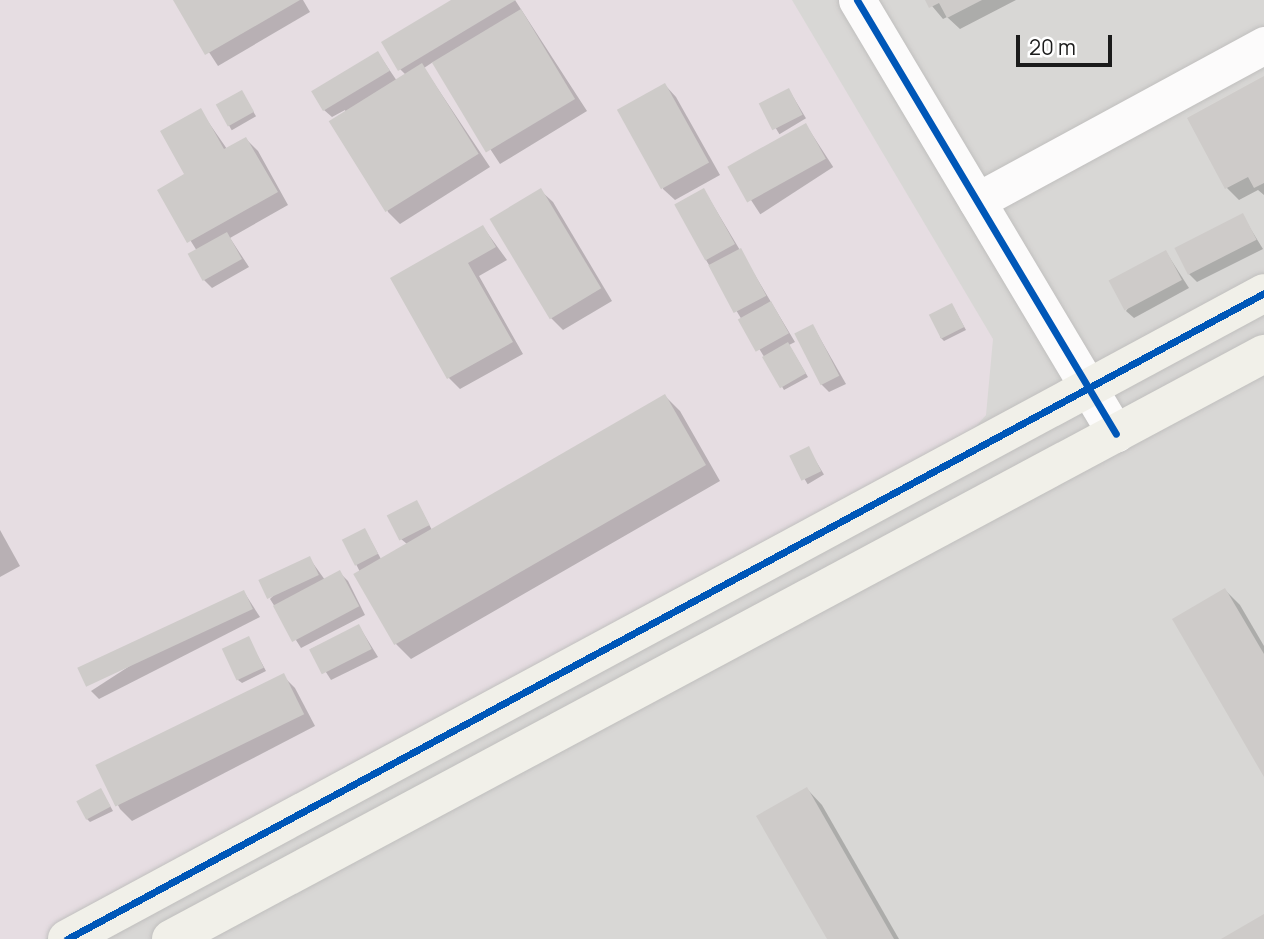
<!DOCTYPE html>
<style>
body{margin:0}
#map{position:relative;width:1264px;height:939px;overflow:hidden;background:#e9e7e3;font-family:Manrope,sans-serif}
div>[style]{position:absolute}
.residential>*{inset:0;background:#d8d7d5;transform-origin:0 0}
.industrial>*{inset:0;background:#e6dde2}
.shadow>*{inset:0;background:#0003;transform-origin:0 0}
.building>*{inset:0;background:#cecbc9;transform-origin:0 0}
.roads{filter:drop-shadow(0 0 2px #c0bfbe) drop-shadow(0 0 2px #c0bfbe)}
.street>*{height:37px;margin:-18.5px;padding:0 18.5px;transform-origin:18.5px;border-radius:18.5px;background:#fcfbfb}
.secondary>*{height:38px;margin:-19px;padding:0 19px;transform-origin:19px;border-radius:19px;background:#f1f0e9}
.cycleway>*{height:7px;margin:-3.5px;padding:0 3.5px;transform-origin:3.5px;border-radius:3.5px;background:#0057b8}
span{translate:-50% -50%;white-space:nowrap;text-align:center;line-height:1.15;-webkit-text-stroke:7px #fff;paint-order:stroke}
.scale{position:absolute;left:1016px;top:35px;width:96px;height:32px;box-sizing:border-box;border:4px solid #1b1b1b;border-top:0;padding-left:9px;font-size:21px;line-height:24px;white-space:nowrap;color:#1b1b1b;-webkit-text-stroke:5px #fff;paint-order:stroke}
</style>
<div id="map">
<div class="residential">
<div style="left:0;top:0;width:1264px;height:939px"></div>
</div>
<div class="industrial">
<div style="clip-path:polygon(0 0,792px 0,993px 339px,986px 415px,948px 458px,45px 939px,0 939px)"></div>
</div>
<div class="shadow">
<div style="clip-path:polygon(175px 0,303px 0,310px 12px,218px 66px)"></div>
<div style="clip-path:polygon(454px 0,515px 0,587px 111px,500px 164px,433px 62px,424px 68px,490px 167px,400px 224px,388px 212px,345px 110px,332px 117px,324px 110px,378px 53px,397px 81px,406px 75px,400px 69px)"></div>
<div style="clip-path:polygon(927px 0,1016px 0,960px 29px,947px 17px,943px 19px)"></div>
<div style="clip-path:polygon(1264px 78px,1264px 195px,1258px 190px,1239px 200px,1227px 188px,1189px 119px)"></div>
<div style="clip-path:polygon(665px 85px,676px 97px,720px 175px,675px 200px,663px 189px)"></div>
<div style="left:789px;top:90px;width:33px;height:31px;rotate:59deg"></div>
<div style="left:242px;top:92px;width:28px;height:28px;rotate:60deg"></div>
<div style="clip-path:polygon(200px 110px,227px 149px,246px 139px,258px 151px,288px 205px,230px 238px,249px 267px,212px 288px,204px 280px,197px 251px,159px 190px,186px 175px)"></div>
<div style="left:806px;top:125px;width:50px;height:87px;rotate:57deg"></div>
<div style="clip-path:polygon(704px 190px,795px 342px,789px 345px,808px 377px,784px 390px,706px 260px)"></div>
<div style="clip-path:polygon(541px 191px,553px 202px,612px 301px,563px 330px,551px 318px,492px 220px)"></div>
<div style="clip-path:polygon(1242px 215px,1263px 249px,1197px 282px,1189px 274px)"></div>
<div style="clip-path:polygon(483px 227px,507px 260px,479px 276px,523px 354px,460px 389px,448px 377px,392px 278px)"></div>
<div style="clip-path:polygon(1166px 252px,1189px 288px,1134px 318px,1126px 311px)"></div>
<div style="clip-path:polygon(952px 305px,966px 330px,944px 341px,940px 337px)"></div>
<div style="clip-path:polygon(813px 326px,846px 384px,829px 392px,821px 384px)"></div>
<div style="clip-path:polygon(665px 396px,680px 411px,720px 481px,411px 659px,396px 644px,356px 564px,365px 530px,381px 559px,407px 544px,401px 539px,417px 502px,432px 530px)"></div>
<div style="left:808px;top:448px;width:31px;height:19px;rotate:59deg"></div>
<div style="clip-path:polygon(0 530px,20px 566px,0 577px)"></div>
<div style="clip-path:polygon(310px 559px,325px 580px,340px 573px,348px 581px,365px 615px,301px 648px,270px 599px)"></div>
<div style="clip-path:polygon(1225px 590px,1240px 605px,1264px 646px,1264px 773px)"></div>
<div style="clip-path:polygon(244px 592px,260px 617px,99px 699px,91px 691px)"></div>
<div style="clip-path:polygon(359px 626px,378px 657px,331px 680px,311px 649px)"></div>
<div style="clip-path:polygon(248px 638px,266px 671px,242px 683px,238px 680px)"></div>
<div style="clip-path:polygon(283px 676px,295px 688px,315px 726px,132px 821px,120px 809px,100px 770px)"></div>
<div style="clip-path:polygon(807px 789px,822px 805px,899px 939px,829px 939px)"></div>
<div style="clip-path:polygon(101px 790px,113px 811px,90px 822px,87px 819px)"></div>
</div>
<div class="building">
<div style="clip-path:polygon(173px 0,300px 0,205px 55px)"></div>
<div style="clip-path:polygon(451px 0,516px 0,398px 71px,381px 42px)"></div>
<div style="clip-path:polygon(925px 0,982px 0,947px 18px,939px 3px,929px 8px)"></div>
<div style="left:521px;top:9px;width:105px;height:104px;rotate:59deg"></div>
<div style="left:378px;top:51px;width:23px;height:78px;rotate:59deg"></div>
<div style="left:422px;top:63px;width:107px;height:110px;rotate:58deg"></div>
<div style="clip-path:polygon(1264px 76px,1264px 183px,1254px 188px,1248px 177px,1225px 189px,1187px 118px)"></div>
<div style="left:665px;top:83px;width:91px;height:55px;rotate:61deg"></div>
<div style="left:789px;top:88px;width:30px;height:34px;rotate:63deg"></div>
<div style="left:242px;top:90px;width:25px;height:30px;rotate:61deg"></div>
<div style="clip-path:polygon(201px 108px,224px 149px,246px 137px,278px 192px,187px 243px,157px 190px,184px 174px,160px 131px)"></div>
<div style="left:806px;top:123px;width:41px;height:90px;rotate:61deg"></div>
<div style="left:541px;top:188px;width:117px;height:60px;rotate:59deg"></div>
<div style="left:704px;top:188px;width:64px;height:34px;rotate:61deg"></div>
<div style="left:1243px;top:213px;width:30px;height:77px;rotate:63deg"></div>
<div style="clip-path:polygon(483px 225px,496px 247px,468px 263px,513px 342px,447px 379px,390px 278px)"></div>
<div style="left:227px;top:232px;width:31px;height:45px;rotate:61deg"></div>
<div style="left:741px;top:248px;width:54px;height:37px;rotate:62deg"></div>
<div style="left:1166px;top:250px;width:34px;height:65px;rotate:62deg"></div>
<div style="left:771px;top:301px;width:37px;height:38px;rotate:61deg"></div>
<div style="left:952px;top:303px;width:27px;height:26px;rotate:63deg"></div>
<div style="left:813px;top:324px;width:58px;height:21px;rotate:63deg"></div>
<div style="left:788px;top:342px;width:36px;height:30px;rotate:60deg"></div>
<div style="left:665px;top:394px;width:82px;height:360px;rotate:60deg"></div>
<div style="left:809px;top:446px;width:28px;height:22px;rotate:64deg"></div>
<div style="left:417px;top:500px;width:28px;height:34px;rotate:63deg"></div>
<div style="left:365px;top:528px;width:29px;height:26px;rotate:63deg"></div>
<div style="left:310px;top:556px;width:21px;height:57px;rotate:65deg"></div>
<div style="left:340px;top:570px;width:41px;height:76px;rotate:62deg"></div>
<div style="clip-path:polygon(1225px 588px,1264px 654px,1264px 777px,1172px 619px)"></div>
<div style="left:244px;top:590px;width:21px;height:184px;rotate:65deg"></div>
<div style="left:359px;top:624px;width:28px;height:56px;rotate:63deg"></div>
<div style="left:249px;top:636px;width:35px;height:30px;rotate:65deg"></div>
<div style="left:284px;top:673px;width:46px;height:210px;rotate:64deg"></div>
<div style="clip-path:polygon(807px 787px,894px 939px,827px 939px,756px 816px)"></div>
<div style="left:101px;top:788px;width:21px;height:28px;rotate:62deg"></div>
<div style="clip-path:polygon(1264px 914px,1264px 939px,1221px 939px)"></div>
</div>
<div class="roads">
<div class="street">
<div style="left:857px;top:0;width:505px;rotate:59.17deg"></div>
<div style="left:977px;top:201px;width:327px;rotate:-28.5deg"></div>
</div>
<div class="secondary">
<div style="left:67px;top:939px;width:1360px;rotate:-28.35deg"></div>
<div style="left:171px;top:939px;width:1240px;rotate:-28.16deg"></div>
</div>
</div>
<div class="cycleway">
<div style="left:857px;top:0;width:505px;rotate:59.17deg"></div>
<div style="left:67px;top:939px;width:1360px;rotate:-28.35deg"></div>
</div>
<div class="scale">20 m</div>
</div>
